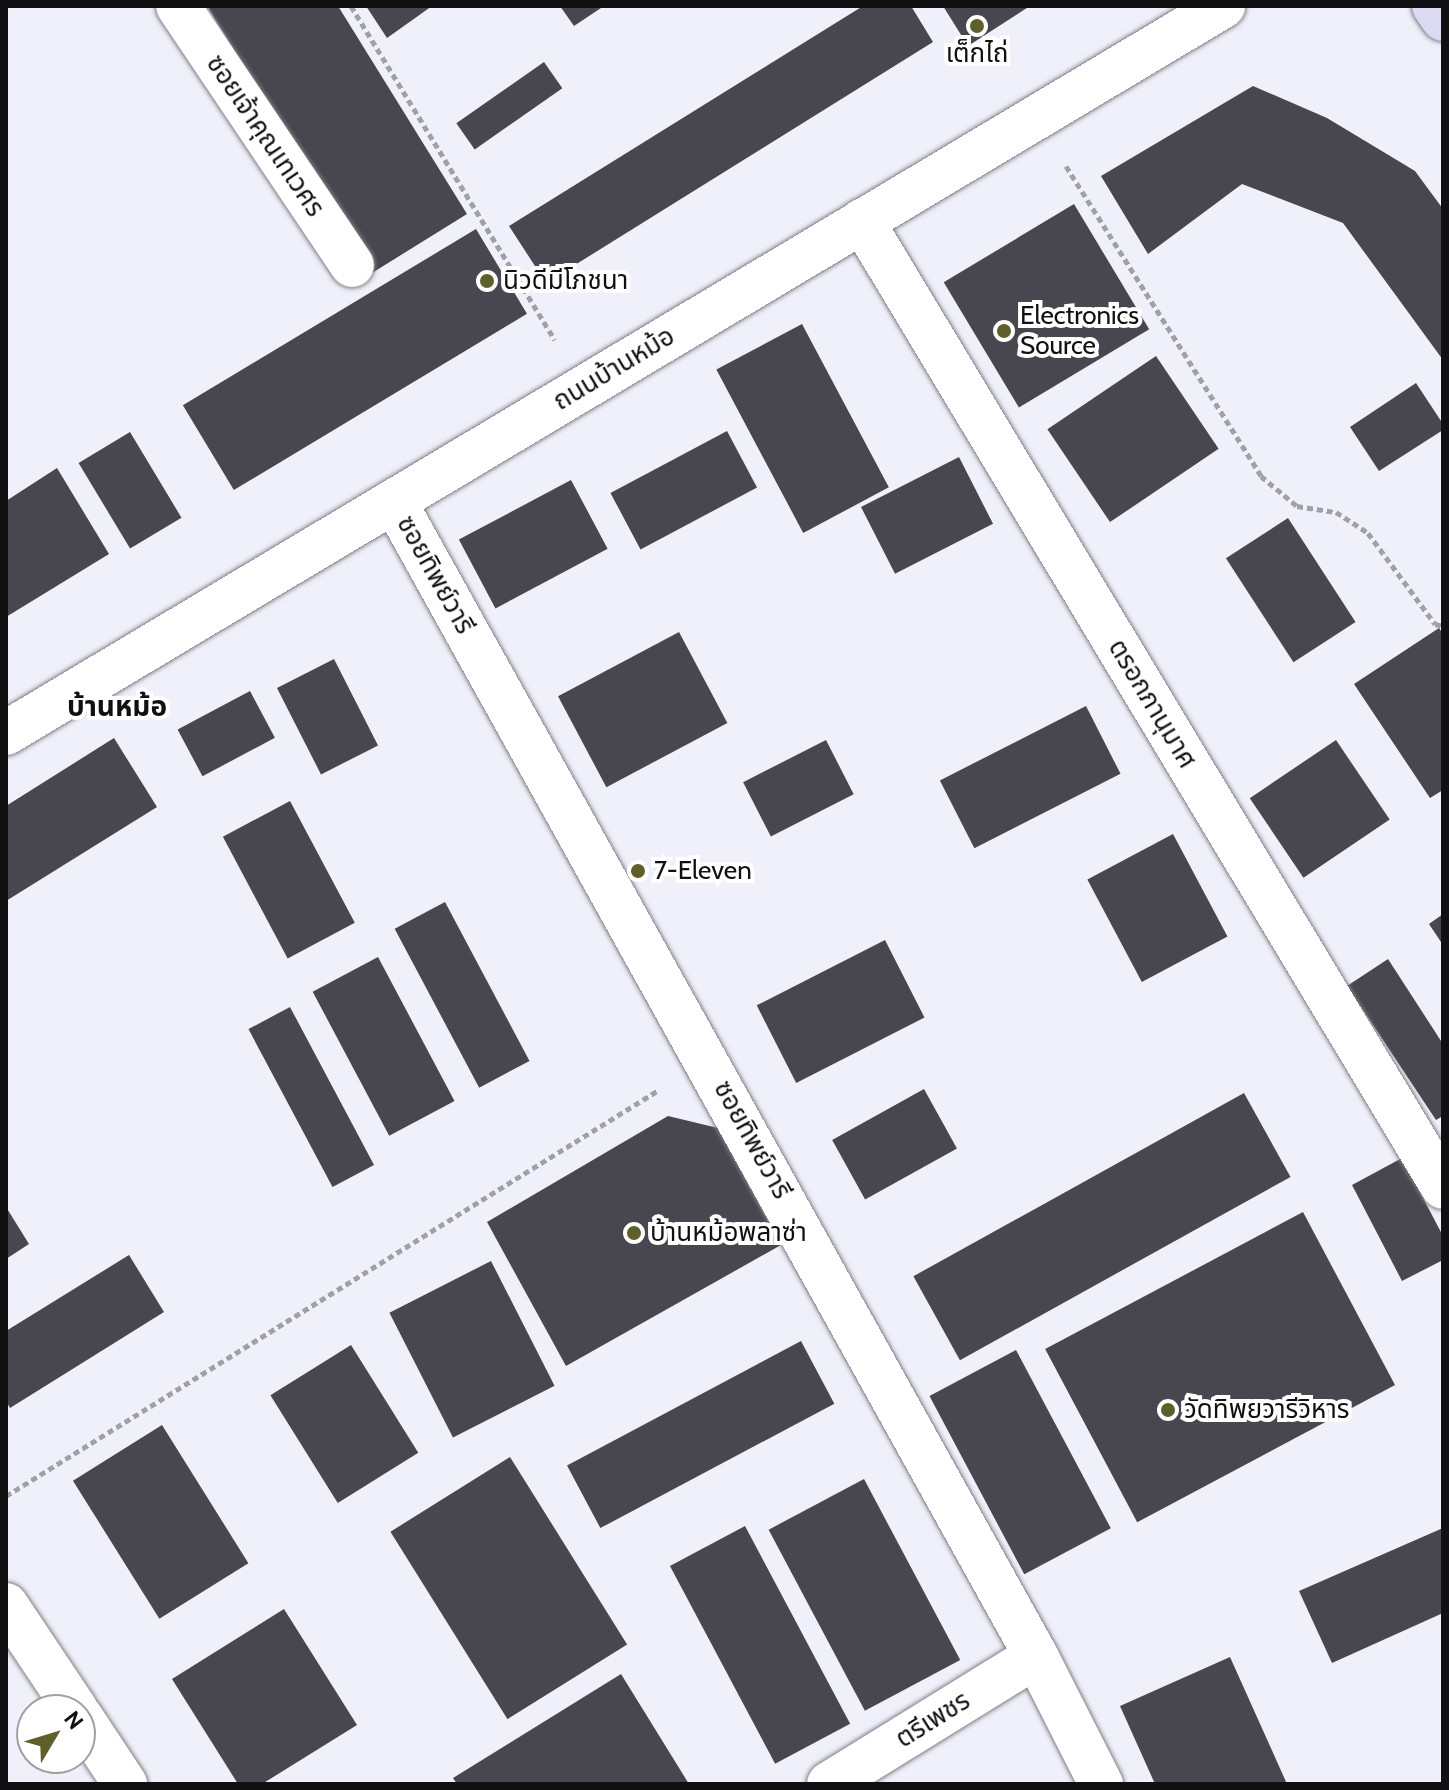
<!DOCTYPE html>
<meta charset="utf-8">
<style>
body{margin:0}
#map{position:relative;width:1449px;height:1790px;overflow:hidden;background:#f0f0fa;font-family:Cabin,"Noto Sans Thai",sans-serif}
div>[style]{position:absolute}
.building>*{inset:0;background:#48474f;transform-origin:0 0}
.path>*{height:5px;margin-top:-2.5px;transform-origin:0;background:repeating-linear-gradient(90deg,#a0a0a8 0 6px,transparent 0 10px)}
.roads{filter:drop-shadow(0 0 2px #7f7f88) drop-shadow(0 0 2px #7f7f88)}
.minor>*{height:44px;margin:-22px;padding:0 22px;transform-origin:22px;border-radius:22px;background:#fff}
.tertiary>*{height:44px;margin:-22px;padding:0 22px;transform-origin:22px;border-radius:22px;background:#fff}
.secondary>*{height:44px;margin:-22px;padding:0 22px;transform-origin:22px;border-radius:22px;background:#dcd9f3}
.dots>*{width:22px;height:22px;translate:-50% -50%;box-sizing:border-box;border:4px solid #fff;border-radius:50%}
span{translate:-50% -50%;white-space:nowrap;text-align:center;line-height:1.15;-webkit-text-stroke:8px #fff;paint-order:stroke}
.poi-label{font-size:26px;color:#101013}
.left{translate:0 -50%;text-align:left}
.street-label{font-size:26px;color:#101013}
.neighbourhood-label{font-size:28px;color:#101013;font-weight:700}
.frame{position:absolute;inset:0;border:8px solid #101013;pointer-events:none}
.north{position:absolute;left:16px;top:1694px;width:80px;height:80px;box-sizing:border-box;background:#fff;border:2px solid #9f9fa1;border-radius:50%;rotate:52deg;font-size:22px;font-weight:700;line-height:32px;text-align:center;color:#101013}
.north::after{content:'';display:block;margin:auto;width:28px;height:36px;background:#5f5f2c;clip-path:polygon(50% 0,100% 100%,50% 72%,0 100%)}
</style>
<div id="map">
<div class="building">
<div style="clip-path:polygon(207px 6px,338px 6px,467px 214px,372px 273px)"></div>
<div style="clip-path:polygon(366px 6px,432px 6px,387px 38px)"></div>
<div style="clip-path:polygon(560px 6px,604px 6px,574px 26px)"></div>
<div style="clip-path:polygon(863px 6px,911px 6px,933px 42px,546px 283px,509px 226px)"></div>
<div style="clip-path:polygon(943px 6px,1030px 6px,968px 46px)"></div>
<div style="left:544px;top:62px;width:32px;height:107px;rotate:55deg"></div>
<div style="clip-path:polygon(1253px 86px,1327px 118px,1415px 171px,1443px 209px,1443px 360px,1343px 223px,1242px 184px,1148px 254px,1101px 176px)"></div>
<div style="left:1074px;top:204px;width:146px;height:152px;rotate:59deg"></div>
<div style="left:476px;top:229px;width:99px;height:342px;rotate:59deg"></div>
<div style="left:802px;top:324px;width:185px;height:97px;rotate:62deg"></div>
<div style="left:1156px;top:356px;width:112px;height:131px;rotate:56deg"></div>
<div style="clip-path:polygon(1416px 383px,1443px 424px,1443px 430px,1379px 471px,1350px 427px)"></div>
<div style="left:727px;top:431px;width:64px;height:132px;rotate:62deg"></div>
<div style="left:130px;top:432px;width:100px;height:60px;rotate:59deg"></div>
<div style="left:959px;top:457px;width:75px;height:110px;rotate:63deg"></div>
<div style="clip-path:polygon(57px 468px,109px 554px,6px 617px,6px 501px)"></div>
<div style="left:571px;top:480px;width:78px;height:127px;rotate:62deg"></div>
<div style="left:1288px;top:518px;width:124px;height:74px;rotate:57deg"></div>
<div style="clip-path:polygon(1439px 628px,1443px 634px,1443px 790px,1430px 798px,1354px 684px)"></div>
<div style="left:679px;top:632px;width:103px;height:137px;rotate:62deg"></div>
<div style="left:334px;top:659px;width:97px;height:64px;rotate:63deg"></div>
<div style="left:250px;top:691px;width:53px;height:82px;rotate:62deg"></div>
<div style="left:1086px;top:706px;width:76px;height:164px;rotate:63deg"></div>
<div style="clip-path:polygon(114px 738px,157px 807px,6px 901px,6px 806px)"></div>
<div style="left:826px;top:740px;width:61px;height:93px;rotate:63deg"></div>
<div style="left:1336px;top:740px;width:96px;height:104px;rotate:56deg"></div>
<div style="left:290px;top:801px;width:138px;height:76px;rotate:62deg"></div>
<div style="left:1173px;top:834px;width:116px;height:97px;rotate:62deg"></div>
<div style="left:445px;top:902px;width:180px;height:57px;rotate:62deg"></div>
<div style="clip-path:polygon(1443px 914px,1443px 945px,1429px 924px)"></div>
<div style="left:885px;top:940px;width:87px;height:144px;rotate:63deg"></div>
<div style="left:378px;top:957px;width:163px;height:74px;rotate:62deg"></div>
<div style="clip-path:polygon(1388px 959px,1443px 1044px,1443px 1116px,1436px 1120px,1347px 986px)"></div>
<div style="left:290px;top:1007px;width:179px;height:47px;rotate:62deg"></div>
<div style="left:924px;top:1089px;width:68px;height:105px;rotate:61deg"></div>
<div style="left:1244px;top:1093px;width:96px;height:378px;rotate:61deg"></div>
<div style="clip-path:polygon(668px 1116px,718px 1128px,781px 1245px,566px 1366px,487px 1222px)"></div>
<div style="clip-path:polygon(1402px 1158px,1443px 1236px,1443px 1260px,1402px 1281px,1352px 1185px)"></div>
<div style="clip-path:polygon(6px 1207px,29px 1244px,6px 1259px)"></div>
<div style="left:1303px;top:1212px;width:196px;height:292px;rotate:62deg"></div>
<div style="clip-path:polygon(129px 1255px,164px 1312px,10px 1408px,6px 1401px,6px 1331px)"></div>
<div style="left:491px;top:1261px;width:140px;height:114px;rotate:63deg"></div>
<div style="left:801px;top:1341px;width:71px;height:265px;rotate:62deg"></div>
<div style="left:351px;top:1345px;width:127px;height:95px;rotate:58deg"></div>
<div style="left:1016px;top:1350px;width:202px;height:98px;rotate:62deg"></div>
<div style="left:162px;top:1425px;width:163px;height:105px;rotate:58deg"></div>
<div style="left:510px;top:1457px;width:221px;height:141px;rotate:58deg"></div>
<div style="left:864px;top:1479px;width:205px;height:108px;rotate:62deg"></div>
<div style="left:745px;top:1526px;width:224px;height:85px;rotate:62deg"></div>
<div style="clip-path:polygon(1443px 1528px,1443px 1613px,1332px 1663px,1299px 1591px)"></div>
<div style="clip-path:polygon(284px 1609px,357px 1725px,262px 1784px,238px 1784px,172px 1679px)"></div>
<div style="clip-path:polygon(1230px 1657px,1287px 1784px,1155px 1784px,1120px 1706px)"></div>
<div style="clip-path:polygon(621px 1674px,689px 1784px,457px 1784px,453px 1778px)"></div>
</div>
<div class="path">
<div style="left:351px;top:6px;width:391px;rotate:58.6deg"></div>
<div style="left:1066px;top:166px;width:366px;rotate:57.8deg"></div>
<div style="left:1261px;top:476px;width:47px;rotate:39.8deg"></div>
<div style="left:1297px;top:506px;width:39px;rotate:9deg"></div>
<div style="left:1336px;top:512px;width:38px;rotate:33deg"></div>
<div style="left:1368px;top:533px;width:113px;rotate:53.6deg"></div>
<div style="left:1435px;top:624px;width:8px;rotate:14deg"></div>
<div style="left:6px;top:1496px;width:767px;rotate:-31.89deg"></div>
</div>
<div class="roads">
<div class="minor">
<div style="left:178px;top:6px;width:312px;rotate:56.1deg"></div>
<div style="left:862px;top:221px;width:1127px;rotate:58.98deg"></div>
<div style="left:394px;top:501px;width:1321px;rotate:60.93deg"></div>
<div style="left:1036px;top:1656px;width:144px;rotate:63.1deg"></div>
<div style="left:829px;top:1784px;width:243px;rotate:-31.7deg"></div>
</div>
<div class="tertiary">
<div style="left:6px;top:733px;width:1418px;rotate:-30.85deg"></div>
<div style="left:6px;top:1605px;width:126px;rotate:56.3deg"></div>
<div style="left:80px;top:1716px;width:82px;rotate:56.5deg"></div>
</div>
<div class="secondary">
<div style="left:1434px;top:6px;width:16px;rotate:55deg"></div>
</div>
</div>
<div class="dots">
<div style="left:977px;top:26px;background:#5f5f2c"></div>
<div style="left:487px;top:281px;background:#5f5f2c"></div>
<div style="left:1004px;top:331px;background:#5f5f2c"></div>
<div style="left:638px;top:871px;background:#5f5f2c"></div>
<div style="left:634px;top:1233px;background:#5f5f2c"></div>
<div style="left:1168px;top:1410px;background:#5f5f2c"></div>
</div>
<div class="poi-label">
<span style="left:977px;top:54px">เต็กไถ่</span>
<span class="left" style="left:503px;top:281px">นิวดีมีโภชนา</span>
<span class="left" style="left:1020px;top:331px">Electronics<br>Source</span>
<span class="left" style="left:654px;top:871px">7-Eleven</span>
<span class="left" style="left:650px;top:1233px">บ้านหม้อพลาซ่า</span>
<span class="left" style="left:1184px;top:1410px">วัดทิพยวารีวิหาร</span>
</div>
<div class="street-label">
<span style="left:265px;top:136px;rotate:56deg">ซอยเจ้าคุณเทเวศร</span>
<span style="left:614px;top:369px;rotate:-31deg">ถนนบ้านหม้อ</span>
<span style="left:435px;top:575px;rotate:61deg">ซอยทิพย์วารี</span>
<span style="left:1152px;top:704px;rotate:59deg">ตรอกภานุมาศ</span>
<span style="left:752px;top:1140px;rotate:61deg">ซอยทิพย์วารี</span>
<span style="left:933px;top:1720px;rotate:-32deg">ตรีเพชร</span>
</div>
<div class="neighbourhood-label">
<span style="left:117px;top:706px">บ้านหม้อ</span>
</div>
<div class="frame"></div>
<div class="north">N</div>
</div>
